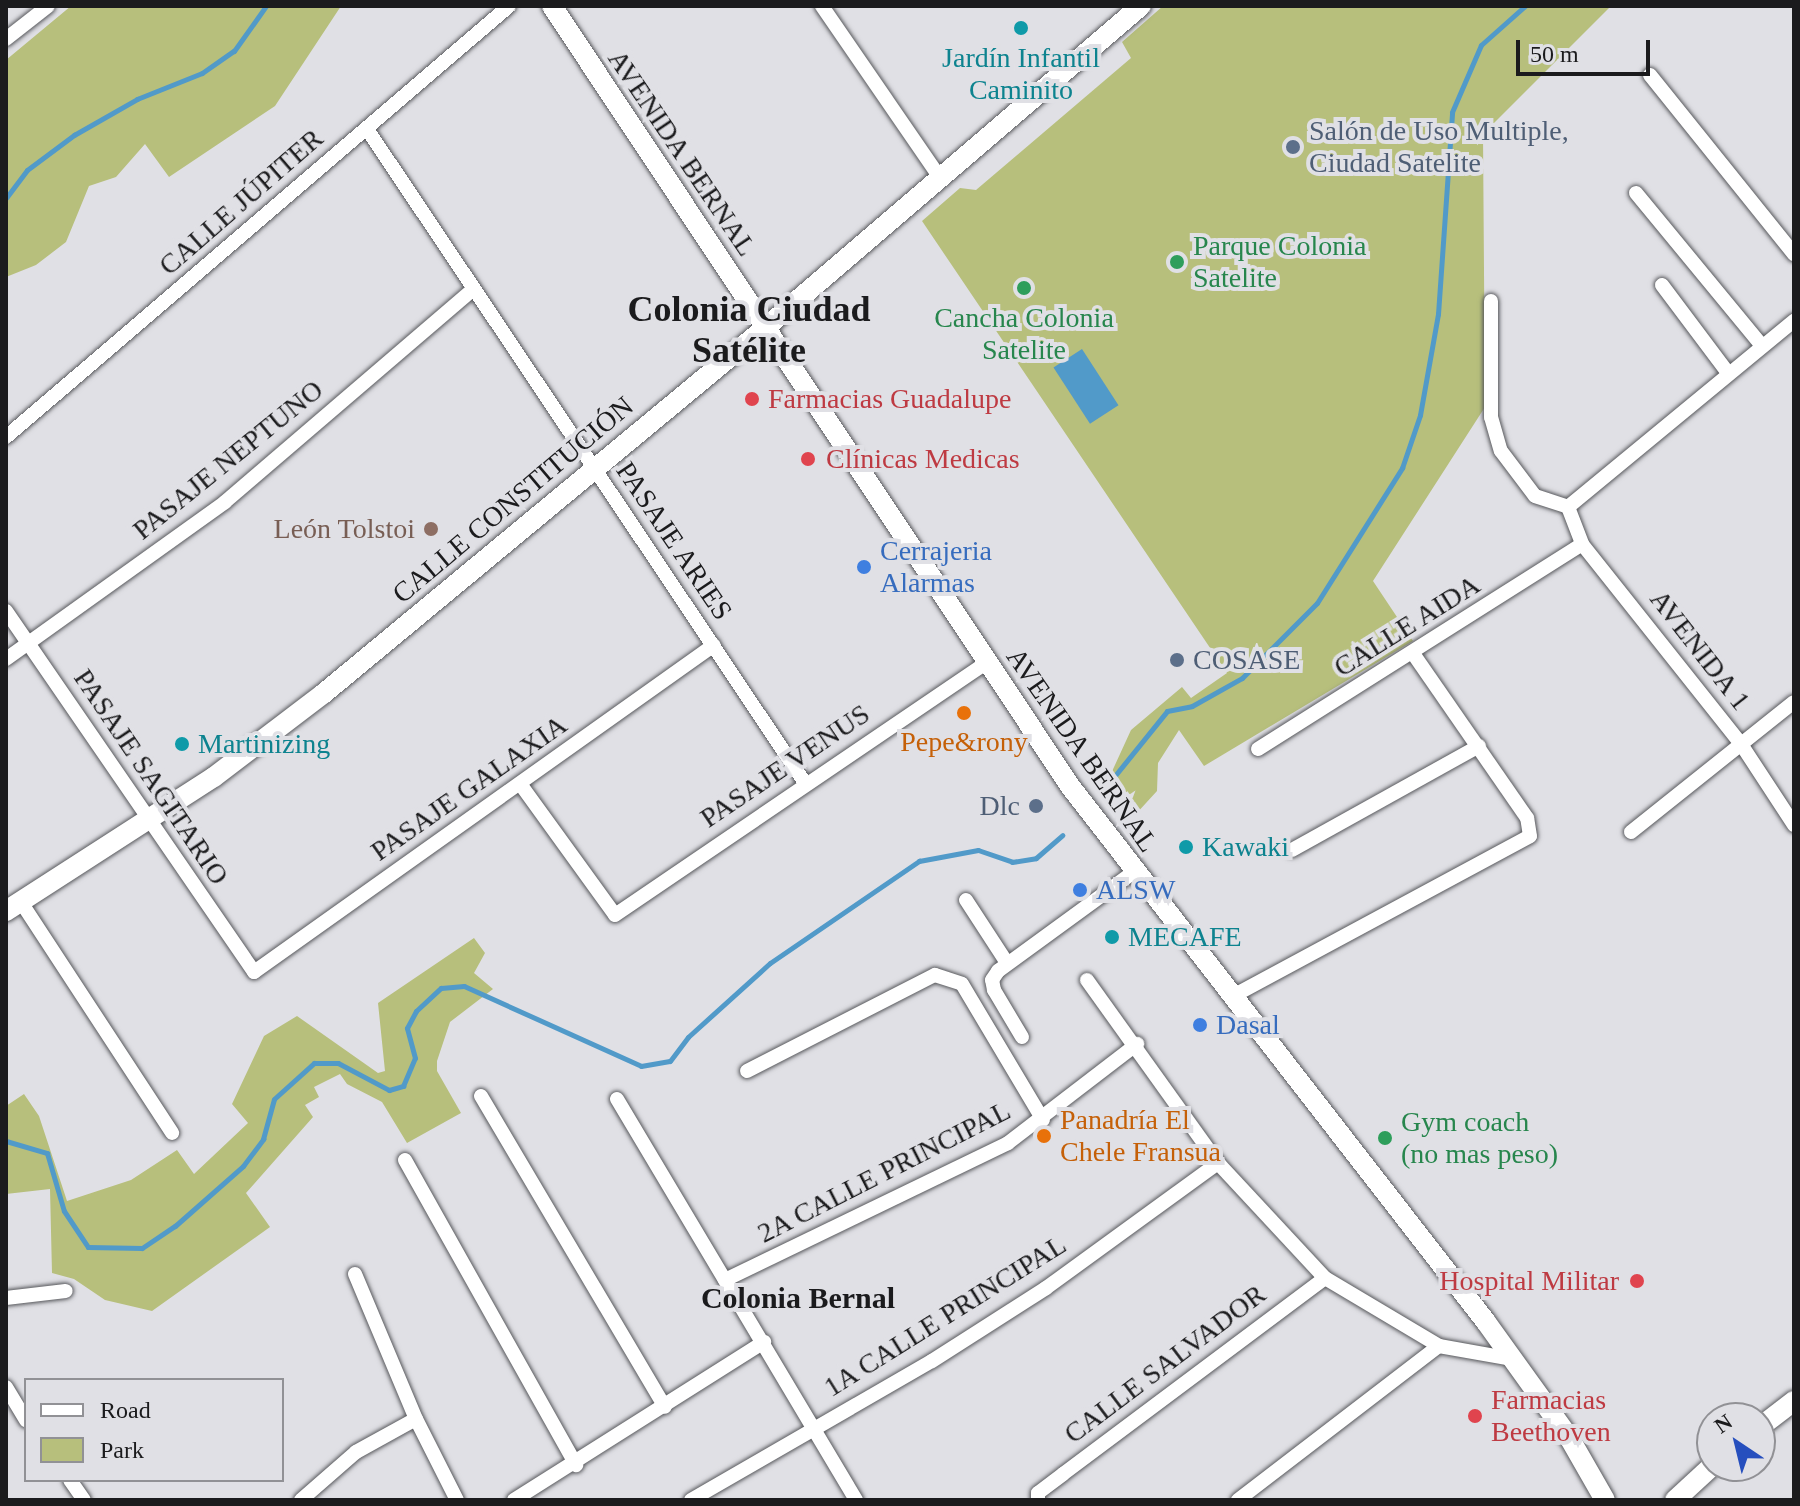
<!DOCTYPE html>
<meta charset="utf-8">
<style>
body{margin:0}
#map{position:relative;width:1800px;height:1506px;overflow:hidden;background:#e0e0e5;font-family:"Times New Roman",serif}
div>[style]{position:absolute}
.green>*{inset:0;background:#b7bf7c}
.water>*{inset:0;background:#519ac9;transform-origin:0 0}
.stream>*{height:5px;margin:-2.5px;padding:0 2.5px;transform-origin:2.5px;border-radius:2.5px;background:#519ac9}
.roads{filter:drop-shadow(0 0 2px #57585c) drop-shadow(0 0 2px #57585c)}
.street>*{height:14px;margin:-7px;padding:0 7px;transform-origin:7px;border-radius:7px;background:#fff}
.secondary>*{height:20px;margin:-10px;padding:0 10px;transform-origin:10px;border-radius:10px;background:#fff}
.dots>*{width:22px;height:22px;translate:-50% -50%;box-sizing:border-box;border:4px solid #e0e0e5;border-radius:50%}
span{translate:-50% -50%;white-space:nowrap;text-align:center;line-height:1.15;-webkit-text-stroke:8px #e0e0e5;paint-order:stroke}
.culture-label{font-size:28px;color:#0d838f}
.left{translate:0 -50%;text-align:left}
.service-label{font-size:28px;color:#4e5e75}
.right{translate:-100% -50%;text-align:right}
.street-label{font-size:28px;color:#1b1b1d}
.leisure-label{font-size:28px;color:#27864d}
.health-label{font-size:28px;color:#be3a42}
.education-label{font-size:28px;color:#785e54}
.shop-label{font-size:28px;color:#366cbe}
.food-label{font-size:28px;color:#c56008}
.neighbourhood-label{font-size:30px;color:#1b1b1d;font-weight:700}
.district-label{font-size:36px;color:#1b1b1d;font-weight:700}
.frame{position:absolute;inset:0;border:8px solid #1b1b1d;pointer-events:none}
.legend{position:absolute;left:24px;top:1378px;width:260px;height:104px;box-sizing:border-box;background:#e0e0e5;border:2px solid #919195;margin:0;padding:10px 14px;list-style:none;font-size:24px;color:#1b1b1d}
.legend li{display:flex;align-items:center;gap:16px;height:40px}
.legend b{width:40px;border:2px solid #919195}
.north{position:absolute;left:1696px;top:1402px;width:80px;height:80px;box-sizing:border-box;background:#e0e0e5;border:2px solid #919195;border-radius:50%;rotate:325deg;font-size:22px;font-weight:700;line-height:32px;text-align:center;color:#1b1b1d}
.north::after{content:'';display:block;margin:auto;width:28px;height:36px;background:#264fbe;clip-path:polygon(50% 0,100% 100%,50% 72%,0 100%)}
.scale{position:absolute;left:1516px;top:40px;width:134px;height:36px;box-sizing:border-box;border:4px solid #1b1b1d;border-top:0;padding-left:10px;font-size:24px;line-height:28px;white-space:nowrap;color:#1b1b1d;-webkit-text-stroke:6px #e0e0e5;paint-order:stroke}
</style>
<div id="map">
<div class="green">
<div style="clip-path:polygon(71px 6px,341px 6px,275px 106px,169px 177px,145px 144px,116px 177px,89px 186px,66px 242px,36px 265px,6px 277px,6px 60px)"></div>
<div style="clip-path:polygon(1163px 6px,1611px 6px,1483px 134px,1485px 407px,1373px 581px,1413px 641px,1204px 766px,1179px 730px,1158px 763px,1157px 791px,1135px 815px,1109px 778px,1131px 730px,1182px 687px,1191px 698px,1227px 673px,922px 221px,960px 188px,976px 190px,1131px 58px,1122px 42px)"></div>
<div style="clip-path:polygon(474px 938px,485px 953px,474px 973px,493px 989px,450px 1022px,437px 1061px,437px 1071px,461px 1113px,407px 1143px,382px 1102px,347px 1084px,340px 1074px,314px 1087px,319px 1097px,305px 1105px,313px 1117px,246px 1193px,270px 1227px,152px 1311px,105px 1300px,74px 1279px,52px 1273px,50px 1189px,6px 1194px,6px 1106px,24px 1094px,39px 1116px,67px 1201px,131px 1180px,177px 1150px,194px 1174px,248px 1123px,232px 1104px,264px 1036px,297px 1016px,378px 1073px,385px 1071px,378px 1003px)"></div>
</div>
<div class="water">
<div style="left:1082px;top:349px;width:67px;height:34px;rotate:57deg"></div>
</div>
<div class="stream">
<div style="left:6px;top:198px;width:35px;rotate:-53deg"></div>
<div style="left:27px;top:170px;width:59px;rotate:-36.7deg"></div>
<div style="left:74px;top:135px;width:73px;rotate:-29.7deg"></div>
<div style="left:137px;top:99px;width:70px;rotate:-21.8deg"></div>
<div style="left:202px;top:73px;width:39px;rotate:-35deg"></div>
<div style="left:234px;top:51px;width:55px;rotate:-54.6deg"></div>
<div style="left:1113px;top:778px;width:86px;rotate:-51.1deg"></div>
<div style="left:1167px;top:711px;width:25px;rotate:-11deg"></div>
<div style="left:1192px;top:706px;width:57px;rotate:-29.2deg"></div>
<div style="left:1242px;top:678px;width:106px;rotate:-45deg"></div>
<div style="left:1317px;top:603px;width:160px;rotate:-57.8deg"></div>
<div style="left:1402px;top:468px;width:56px;rotate:-71.2deg"></div>
<div style="left:1420px;top:415px;width:103px;rotate:-79.9deg"></div>
<div style="left:1438px;top:314px;width:202px;rotate:-86deg"></div>
<div style="left:1452px;top:112px;width:73px;rotate:-66.6deg"></div>
<div style="left:1481px;top:45px;width:59px;rotate:-41.6deg"></div>
<div style="left:6px;top:1141px;width:43px;rotate:16.3deg"></div>
<div style="left:47px;top:1153px;width:60px;rotate:73.7deg"></div>
<div style="left:64px;top:1211px;width:43px;rotate:56.3deg"></div>
<div style="left:88px;top:1247px;width:54px;rotate:1.1deg"></div>
<div style="left:142px;top:1248px;width:40px;rotate:-34deg"></div>
<div style="left:175px;top:1226px;width:91px;rotate:-41.4deg"></div>
<div style="left:243px;top:1166px;width:34px;rotate:-53deg"></div>
<div style="left:263px;top:1139px;width:41px;rotate:-74.6deg"></div>
<div style="left:274px;top:1099px;width:54px;rotate:-42deg"></div>
<div style="left:314px;top:1063px;width:24px"></div>
<div style="left:338px;top:1063px;width:58px;rotate:27.9deg"></div>
<div style="left:389px;top:1090px;width:15px;rotate:-16deg"></div>
<div style="left:403px;top:1086px;width:30px;rotate:-67deg"></div>
<div style="left:415px;top:1058px;width:31px;rotate:-105deg"></div>
<div style="left:407px;top:1028px;width:19px;rotate:-62deg"></div>
<div style="left:416px;top:1011px;width:34px;rotate:-43deg"></div>
<div style="left:441px;top:988px;width:23px;rotate:-5deg"></div>
<div style="left:464px;top:986px;width:194px;rotate:24.3deg"></div>
<div style="left:641px;top:1066px;width:29px;rotate:-10deg"></div>
<div style="left:670px;top:1061px;width:30px;rotate:-53deg"></div>
<div style="left:688px;top:1037px;width:110px;rotate:-42.1deg"></div>
<div style="left:770px;top:963px;width:181px;rotate:-34.4deg"></div>
<div style="left:919px;top:861px;width:60px;rotate:-10.6deg"></div>
<div style="left:978px;top:850px;width:36px;rotate:19deg"></div>
<div style="left:1012px;top:862px;width:24px;rotate:-9deg"></div>
<div style="left:1036px;top:858px;width:35px;rotate:-41deg"></div>
</div>
<div class="roads">
<div class="street">
<div style="left:822px;top:6px;width:205px;rotate:55.5deg"></div>
<div style="left:6px;top:39px;width:53px;rotate:-38.2deg"></div>
<div style="left:1650px;top:75px;width:230px;rotate:51.2deg"></div>
<div style="left:367px;top:129px;width:787px;rotate:56.19deg"></div>
<div style="left:1636px;top:193px;width:198px;rotate:50.5deg"></div>
<div style="left:1662px;top:285px;width:110px;rotate:53.1deg"></div>
<div style="left:1491px;top:301px;width:116px;rotate:90deg"></div>
<div style="left:1491px;top:417px;width:35px;rotate:74deg"></div>
<div style="left:1501px;top:451px;width:56px;rotate:52.9deg"></div>
<div style="left:1535px;top:496px;width:35px;rotate:18deg"></div>
<div style="left:6px;top:437px;width:662px;rotate:-40.59deg"></div>
<div style="left:1568px;top:507px;width:40px;rotate:69deg"></div>
<div style="left:1582px;top:544px;width:256px;rotate:51.5deg"></div>
<div style="left:1741px;top:744px;width:97px;rotate:56.8deg"></div>
<div style="left:1568px;top:507px;width:293px;rotate:-39.5deg"></div>
<div style="left:6px;top:611px;width:438px;rotate:55.5deg"></div>
<div style="left:254px;top:972px;width:564px;rotate:-35.41deg"></div>
<div style="left:6px;top:659px;width:269px;rotate:-35.6deg"></div>
<div style="left:225px;top:502px;width:326px;rotate:-40.6deg"></div>
<div style="left:1258px;top:749px;width:383px;rotate:-32.3deg"></div>
<div style="left:521px;top:785px;width:160px;rotate:54.1deg"></div>
<div style="left:615px;top:915px;width:448px;rotate:-34.2deg"></div>
<div style="left:1631px;top:832px;width:208px;rotate:-38.6deg"></div>
<div style="left:1292px;top:850px;width:214px;rotate:-29.1deg"></div>
<div style="left:966px;top:900px;width:75px;rotate:56.9deg"></div>
<div style="left:21px;top:902px;width:276px;rotate:56.8deg"></div>
<div style="left:1087px;top:980px;width:225px;rotate:54.4deg"></div>
<div style="left:1218px;top:1163px;width:157px;rotate:47.1deg"></div>
<div style="left:1325px;top:1278px;width:133px;rotate:30.8deg"></div>
<div style="left:1439px;top:1346px;width:75px;rotate:10deg"></div>
<div style="left:1233px;top:996px;width:337px;rotate:-28.3deg"></div>
<div style="left:1530px;top:836px;width:18px;rotate:-99deg"></div>
<div style="left:1527px;top:818px;width:198px;rotate:-124.7deg"></div>
<div style="left:1022px;top:1037px;width:55px;rotate:-120.8deg"></div>
<div style="left:994px;top:990px;width:10px;rotate:-101deg"></div>
<div style="left:992px;top:980px;width:11px;rotate:-56deg"></div>
<div style="left:998px;top:971px;width:168px;rotate:-36.1deg"></div>
<div style="left:747px;top:1071px;width:211px;rotate:-27.1deg"></div>
<div style="left:935px;top:975px;width:28px;rotate:18deg"></div>
<div style="left:962px;top:984px;width:158px;rotate:59.2deg"></div>
<div style="left:481px;top:1096px;width:361px;rotate:59.4deg"></div>
<div style="left:617px;top:1099px;width:467px;rotate:59.2deg"></div>
<div style="left:405px;top:1160px;width:350px;rotate:60.7deg"></div>
<div style="left:355px;top:1274px;width:157px;rotate:67.2deg"></div>
<div style="left:416px;top:1419px;width:91px;rotate:63.2deg"></div>
<div style="left:725px;top:1280px;width:314px;rotate:-25.8deg"></div>
<div style="left:1008px;top:1143px;width:163px;rotate:-37.5deg"></div>
<div style="left:6px;top:1298px;width:60px;rotate:-6.7deg"></div>
<div style="left:6px;top:1387px;width:39px;rotate:59deg"></div>
<div style="left:70px;top:1480px;width:24px;rotate:55deg"></div>
<div style="left:301px;top:1500px;width:73px;rotate:-41.1deg"></div>
<div style="left:356px;top:1452px;width:68px;rotate:-28.8deg"></div>
<div style="left:514px;top:1500px;width:296px;rotate:-32.3deg"></div>
<div style="left:691px;top:1500px;width:278px;rotate:-30deg"></div>
<div style="left:932px;top:1361px;width:135px;rotate:-32.6deg"></div>
<div style="left:1046px;top:1288px;width:213px;rotate:-36deg"></div>
<div style="left:1038px;top:1500px;width:7px;rotate:-90deg"></div>
<div style="left:1038px;top:1493px;width:31px;rotate:-37deg"></div>
<div style="left:1063px;top:1474px;width:327px;rotate:-36.8deg"></div>
<div style="left:1238px;top:1500px;width:253px;rotate:-37.5deg"></div>
</div>
<div class="secondary">
<div style="left:552px;top:6px;width:936px;rotate:56.41deg"></div>
<div style="left:1070px;top:786px;width:678px;rotate:52.18deg"></div>
<div style="left:1486px;top:1322px;width:144px;rotate:54.3deg"></div>
<div style="left:1570px;top:1439px;width:70px;rotate:60.2deg"></div>
<div style="left:6px;top:911px;width:247px;rotate:-32.8deg"></div>
<div style="left:214px;top:777px;width:137px;rotate:-37.3deg"></div>
<div style="left:323px;top:694px;width:574px;rotate:-39.63deg"></div>
<div style="left:765px;top:328px;width:495px;rotate:-40.6deg"></div>
<div style="left:1760px;top:1427px;width:43px;rotate:-37.4deg"></div>
<div style="left:1675px;top:1500px;width:50px;rotate:-42.6deg"></div>
</div>
</div>
<div class="dots">
<div style="left:1021px;top:28px;background:#0f9aa8"></div>
<div style="left:1293px;top:147px;background:#5c6f8a"></div>
<div style="left:1177px;top:262px;background:#2e9e5b"></div>
<div style="left:1024px;top:288px;background:#2e9e5b"></div>
<div style="left:752px;top:399px;background:#e0444e"></div>
<div style="left:808px;top:459px;background:#e0444e"></div>
<div style="left:431px;top:529px;background:#8d6e63"></div>
<div style="left:864px;top:567px;background:#3f7fe0"></div>
<div style="left:1177px;top:660px;background:#5c6f8a"></div>
<div style="left:964px;top:713px;background:#e8710a"></div>
<div style="left:182px;top:744px;background:#0f9aa8"></div>
<div style="left:1036px;top:806px;background:#5c6f8a"></div>
<div style="left:1186px;top:847px;background:#0f9aa8"></div>
<div style="left:1080px;top:890px;background:#3f7fe0"></div>
<div style="left:1112px;top:937px;background:#0f9aa8"></div>
<div style="left:1200px;top:1025px;background:#3f7fe0"></div>
<div style="left:1044px;top:1136px;background:#e8710a"></div>
<div style="left:1385px;top:1138px;background:#2e9e5b"></div>
<div style="left:1637px;top:1281px;background:#e0444e"></div>
<div style="left:1475px;top:1416px;background:#e0444e"></div>
</div>
<div class="culture-label">
<span style="left:1021px;top:74px">Jardín Infantil<br>Caminito</span>
<span class="left" style="left:198px;top:744px">Martinizing</span>
<span class="left" style="left:1202px;top:847px">Kawaki</span>
<span class="left" style="left:1128px;top:937px">MECAFE</span>
</div>
<div class="service-label">
<span class="left" style="left:1309px;top:147px">Salón de Uso Multiple,<br>Ciudad Satelite</span>
<span class="left" style="left:1193px;top:660px">COSASE</span>
<span class="right" style="left:1020px;top:806px">Dlc</span>
</div>
<div class="street-label">
<span style="left:682px;top:153px;rotate:56deg">AVENIDA BERNAL</span>
<span style="left:241px;top:202px;rotate:-41deg">CALLE JÚPITER</span>
<span style="left:228px;top:460px;rotate:-39deg">PASAJE NEPTUNO</span>
<span style="left:513px;top:500px;rotate:-40deg">CALLE CONSTITUCIÓN</span>
<span style="left:674px;top:541px;rotate:56deg">PASAJE ARIES</span>
<span style="left:1407px;top:626px;rotate:-32deg">CALLE AIDA</span>
<span style="left:1700px;top:650px;rotate:52deg">AVENIDA 1</span>
<span style="left:1082px;top:750px;rotate:55deg">AVENIDA BERNAL</span>
<span style="left:785px;top:766px;rotate:-34deg">PASAJE VENUS</span>
<span style="left:151px;top:777px;rotate:56deg">PASAJE SAGITARIO</span>
<span style="left:469px;top:788px;rotate:-35deg">PASAJE GALAXIA</span>
<span style="left:884px;top:1172px;rotate:-27deg">2A CALLE PRINCIPAL</span>
<span style="left:945px;top:1316px;rotate:-32deg">1A CALLE PRINCIPAL</span>
<span style="left:1165px;top:1364px;rotate:-37deg">CALLE SALVADOR</span>
</div>
<div class="leisure-label">
<span class="left" style="left:1193px;top:262px">Parque Colonia<br>Satelite</span>
<span style="left:1024px;top:334px">Cancha Colonia<br>Satelite</span>
<span class="left" style="left:1401px;top:1138px">Gym coach<br>(no mas peso)</span>
</div>
<div class="health-label">
<span class="left" style="left:768px;top:399px">Farmacias Guadalupe</span>
<span class="left" style="left:826px;top:459px">Clínicas Medicas</span>
<span class="right" style="left:1619px;top:1281px">Hospital Militar</span>
<span class="left" style="left:1491px;top:1416px">Farmacias<br>Beethoven</span>
</div>
<div class="education-label">
<span class="right" style="left:415px;top:529px">León Tolstoi</span>
</div>
<div class="shop-label">
<span class="left" style="left:880px;top:567px">Cerrajeria<br>Alarmas</span>
<span class="left" style="left:1096px;top:890px">ALSW</span>
<span class="left" style="left:1216px;top:1025px">Dasal</span>
</div>
<div class="food-label">
<span style="left:964px;top:742px">Pepe&amp;rony</span>
<span class="left" style="left:1060px;top:1136px">Panadría El<br>Chele Fransua</span>
</div>
<div class="neighbourhood-label">
<span style="left:798px;top:1298px">Colonia Bernal</span>
</div>
<div class="district-label">
<span style="left:749px;top:330px">Colonia Ciudad<br>Satélite</span>
</div>
<div class="frame"></div>
<ul class="legend">
<li><b style="height:10px;background:#fff"></b>Road</li>
<li><b style="height:22px;background:#b7bf7c"></b>Park</li>
</ul>
<div class="north">N</div>
<div class="scale">50 m</div>
</div>
